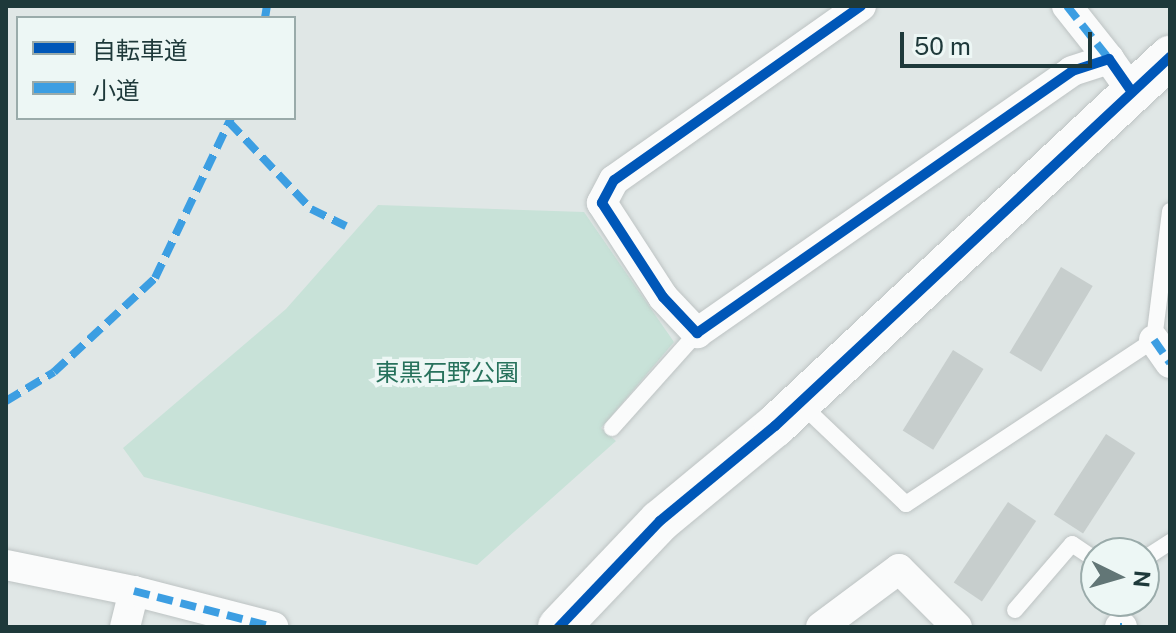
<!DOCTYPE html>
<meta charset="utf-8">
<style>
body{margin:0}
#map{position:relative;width:1176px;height:633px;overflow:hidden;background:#e0e7e6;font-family:"Public Sans","Noto Sans JP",sans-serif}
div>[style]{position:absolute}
.green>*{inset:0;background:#c8e2d8}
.building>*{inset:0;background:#c7cecd;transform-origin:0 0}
.roads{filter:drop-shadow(0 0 2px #bdc3c3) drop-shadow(0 0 2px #bdc3c3)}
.lane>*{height:16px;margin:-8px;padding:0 8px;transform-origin:8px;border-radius:8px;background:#fafbfb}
.street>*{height:30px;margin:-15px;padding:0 15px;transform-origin:15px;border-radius:15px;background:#fafbfb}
.secondary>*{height:42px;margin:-21px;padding:0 21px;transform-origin:21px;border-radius:21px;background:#fafbfb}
.quiet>*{height:8px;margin-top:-4px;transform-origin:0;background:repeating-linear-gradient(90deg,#3c9ee2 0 16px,transparent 0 24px)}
.cycleway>*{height:10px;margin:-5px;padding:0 5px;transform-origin:5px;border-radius:5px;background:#0057b8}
span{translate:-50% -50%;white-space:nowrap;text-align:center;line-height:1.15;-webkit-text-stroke:8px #edf7f5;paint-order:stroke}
.park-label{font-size:24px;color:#27725c}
.frame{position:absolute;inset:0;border:8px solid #1e393a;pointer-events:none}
.legend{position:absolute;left:16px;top:16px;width:280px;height:104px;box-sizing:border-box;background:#edf7f5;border:2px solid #9aabaa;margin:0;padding:10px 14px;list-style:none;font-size:24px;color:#1e393a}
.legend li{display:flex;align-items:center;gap:16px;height:40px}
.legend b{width:40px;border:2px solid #9aabaa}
.north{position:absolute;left:1080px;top:537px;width:80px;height:80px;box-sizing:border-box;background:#edf7f5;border:2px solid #9aabaa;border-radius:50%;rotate:95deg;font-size:22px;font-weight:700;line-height:32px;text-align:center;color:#1e393a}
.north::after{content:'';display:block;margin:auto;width:28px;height:36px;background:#627676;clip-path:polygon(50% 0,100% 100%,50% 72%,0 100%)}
.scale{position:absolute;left:900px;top:32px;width:192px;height:36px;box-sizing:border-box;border:4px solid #1e393a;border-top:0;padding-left:10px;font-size:24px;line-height:28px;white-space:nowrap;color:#1e393a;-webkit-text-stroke:6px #edf7f5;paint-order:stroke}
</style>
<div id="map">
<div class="green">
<div style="clip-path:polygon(378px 205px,584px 212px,674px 342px,601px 428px,616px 441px,477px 565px,144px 477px,123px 448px,286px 309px)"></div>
</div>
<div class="building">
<div style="left:1061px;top:267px;width:37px;height:100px;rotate:31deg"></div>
<div style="left:953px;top:350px;width:36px;height:95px;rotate:32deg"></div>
<div style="left:1106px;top:434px;width:35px;height:96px;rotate:33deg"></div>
<div style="left:1008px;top:502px;width:34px;height:97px;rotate:34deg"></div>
</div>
<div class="roads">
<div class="lane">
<div style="left:801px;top:404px;width:145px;rotate:43.6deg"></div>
<div style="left:906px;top:504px;width:297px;rotate:-33.5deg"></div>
<div style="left:1154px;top:340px;width:130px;rotate:-82.9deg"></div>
<div style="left:612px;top:428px;width:127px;rotate:-48.2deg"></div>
<div style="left:1144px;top:559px;width:31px;rotate:-33deg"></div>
<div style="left:1015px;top:610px;width:87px;rotate:-49.2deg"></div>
<div style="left:1072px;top:544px;width:29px;rotate:34deg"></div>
</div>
<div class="street">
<div style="left:861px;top:6px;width:302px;rotate:144.8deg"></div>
<div style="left:614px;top:180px;width:26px;rotate:118deg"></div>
<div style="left:602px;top:203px;width:112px;rotate:57deg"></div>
<div style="left:663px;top:297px;width:50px;rotate:46.6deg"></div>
<div style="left:697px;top:333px;width:457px;rotate:-34.9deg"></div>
<div style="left:1072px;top:71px;width:39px;rotate:-18deg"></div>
<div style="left:1109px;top:59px;width:40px;rotate:55.1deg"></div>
<div style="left:1067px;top:6px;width:68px;rotate:51.6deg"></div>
<div style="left:1154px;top:340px;width:28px;rotate:55deg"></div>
<div style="left:6px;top:565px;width:131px;rotate:11.5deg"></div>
<div style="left:134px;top:591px;width:37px;rotate:104deg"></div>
<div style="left:134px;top:591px;width:144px;rotate:14.5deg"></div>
<div style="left:821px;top:627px;width:97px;rotate:-36.6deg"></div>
<div style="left:899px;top:569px;width:82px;rotate:45deg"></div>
<div style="left:1120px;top:627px;width:2px"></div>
</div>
<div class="secondary">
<div style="left:559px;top:627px;width:146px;rotate:-46.4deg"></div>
<div style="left:660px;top:521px;width:149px;rotate:-39.6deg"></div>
<div style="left:775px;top:426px;width:541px;rotate:-43.05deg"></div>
</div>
</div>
<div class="quiet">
<div style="left:1067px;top:6px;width:68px;rotate:51.6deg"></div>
<div style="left:265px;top:18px;width:12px;rotate:-81deg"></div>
<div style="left:229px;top:122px;width:120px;rotate:46.7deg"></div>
<div style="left:311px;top:209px;width:39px;rotate:26deg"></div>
<div style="left:1154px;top:340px;width:28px;rotate:55deg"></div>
<div style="left:6px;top:401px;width:56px;rotate:-31.1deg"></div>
<div style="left:54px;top:372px;width:138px;rotate:-42.9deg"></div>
<div style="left:155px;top:278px;width:177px;rotate:-64.6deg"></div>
<div style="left:134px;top:591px;width:144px;rotate:14.5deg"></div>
<div style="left:1120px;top:627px;width:2px"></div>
</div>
<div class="cycleway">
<div style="left:861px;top:6px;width:302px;rotate:144.8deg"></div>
<div style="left:614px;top:180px;width:26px;rotate:118deg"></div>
<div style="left:602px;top:203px;width:112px;rotate:57deg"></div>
<div style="left:663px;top:297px;width:50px;rotate:46.6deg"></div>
<div style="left:697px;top:333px;width:457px;rotate:-34.9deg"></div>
<div style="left:1072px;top:71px;width:39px;rotate:-18deg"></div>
<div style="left:1109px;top:59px;width:40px;rotate:55.1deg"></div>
<div style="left:559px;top:627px;width:146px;rotate:-46.4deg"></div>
<div style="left:660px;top:521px;width:149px;rotate:-39.6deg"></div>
<div style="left:775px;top:426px;width:541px;rotate:-43.05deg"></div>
</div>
<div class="park-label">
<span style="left:447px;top:373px">東黒石野公園</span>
</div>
<div class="frame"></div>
<ul class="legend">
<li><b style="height:10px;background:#0057b8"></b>自転車道</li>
<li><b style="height:10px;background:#3c9ee2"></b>小道</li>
</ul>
<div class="north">N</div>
<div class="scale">50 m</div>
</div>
